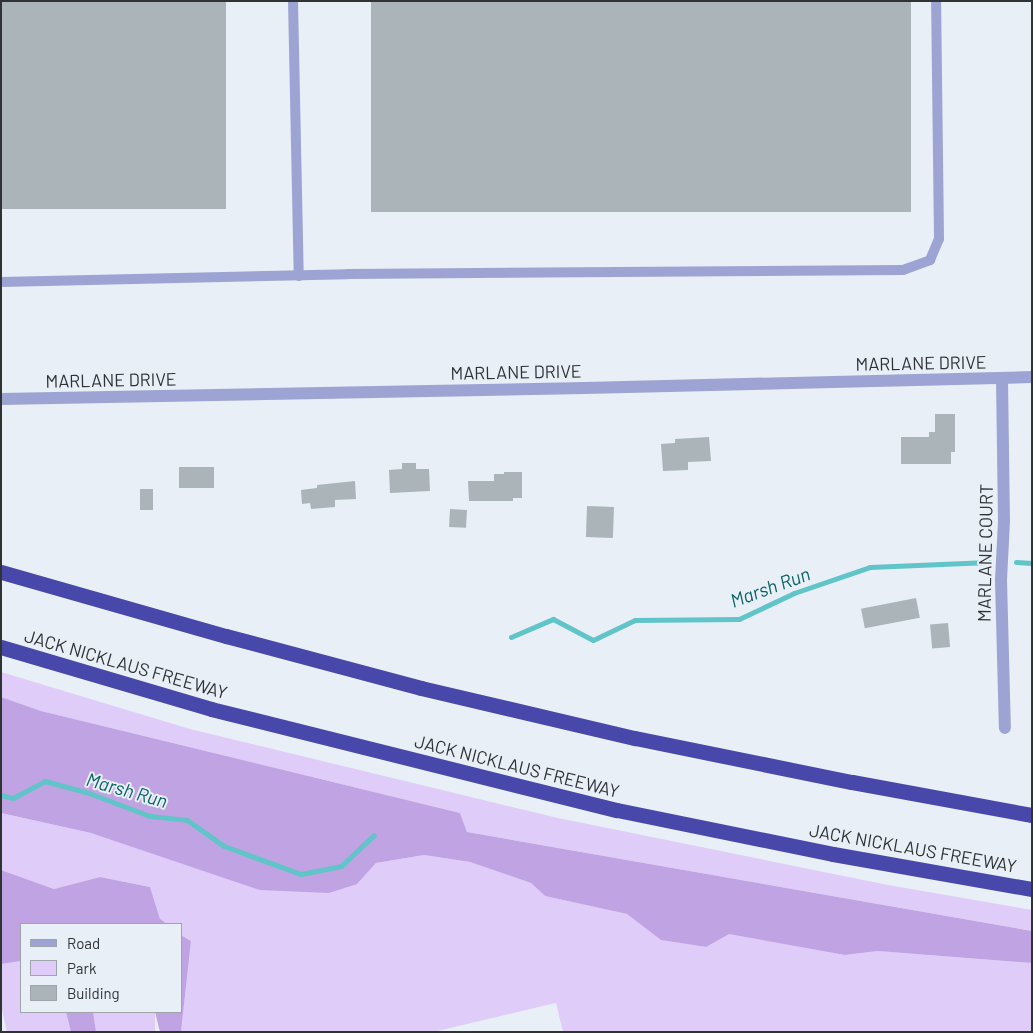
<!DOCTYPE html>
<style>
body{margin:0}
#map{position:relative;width:1033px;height:1033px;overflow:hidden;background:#e8eff7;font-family:Barlow,sans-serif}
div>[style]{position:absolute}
.green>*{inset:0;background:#e0ccf9;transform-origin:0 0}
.forest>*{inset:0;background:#c0a3e2}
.stream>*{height:5px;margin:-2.5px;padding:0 2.5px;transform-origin:2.5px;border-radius:2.5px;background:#60c4c8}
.building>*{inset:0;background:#aab4b9;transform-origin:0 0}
.service>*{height:10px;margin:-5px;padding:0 5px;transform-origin:5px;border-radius:5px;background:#9da4d3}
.minor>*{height:12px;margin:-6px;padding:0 6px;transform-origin:6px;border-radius:6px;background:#9da4d3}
.tertiary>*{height:12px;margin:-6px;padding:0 6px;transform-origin:6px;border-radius:6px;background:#9da4d3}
.motorway>*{height:15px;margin:-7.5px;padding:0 7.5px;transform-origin:7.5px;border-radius:7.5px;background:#4848aa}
span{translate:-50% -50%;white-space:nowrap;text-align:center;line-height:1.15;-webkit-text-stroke:4px #e8eff7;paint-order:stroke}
.street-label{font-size:18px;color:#303336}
.water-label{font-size:19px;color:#0c6366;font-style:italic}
.frame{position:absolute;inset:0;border:2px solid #303336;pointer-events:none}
.legend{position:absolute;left:20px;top:923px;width:162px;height:90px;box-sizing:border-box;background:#e8eff7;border:1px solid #9ea4aa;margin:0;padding:6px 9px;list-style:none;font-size:15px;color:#303336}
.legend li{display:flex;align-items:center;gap:10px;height:25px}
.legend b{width:25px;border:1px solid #9ea4aa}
</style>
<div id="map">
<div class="green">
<div style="clip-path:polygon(1px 672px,190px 729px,558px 818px,888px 885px,1032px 910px,1032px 931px,467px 832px,460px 813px,41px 711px,1px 697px)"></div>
<div style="clip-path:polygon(1px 813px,91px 833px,357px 884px,376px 863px,424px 855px,470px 862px,531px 883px,545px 896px,627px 914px,662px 940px,706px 947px,729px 933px,845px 955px,878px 951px,1032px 963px,1032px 1032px,563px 1032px,556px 1003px,433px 1032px,181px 1032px,191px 941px,181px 935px,181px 924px,167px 924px,160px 920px,150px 887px,100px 877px,54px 889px,1px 870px)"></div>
<div style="clip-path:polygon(21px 961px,21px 1012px,66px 1012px,71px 1032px,7px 1032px,1px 1005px,1px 964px)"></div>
<div style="left:93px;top:1012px;width:62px;height:20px"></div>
</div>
<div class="forest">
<div style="clip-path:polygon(1px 697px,41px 711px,460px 813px,467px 832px,1032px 931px,1032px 963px,878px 951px,845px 955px,729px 934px,706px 947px,661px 940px,627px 914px,545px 896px,531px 883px,470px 862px,424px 855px,376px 863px,357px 884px,329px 893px,260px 890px,91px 833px,1px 813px)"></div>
<div style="clip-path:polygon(1px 870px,54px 889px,100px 877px,150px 887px,160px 919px,167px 924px,21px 924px,21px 961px,1px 964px)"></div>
<div style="clip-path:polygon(181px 935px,191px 941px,181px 1032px,160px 1032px,155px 1012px,181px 1012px)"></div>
<div style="clip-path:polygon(66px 1012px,93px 1012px,96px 1032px,71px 1032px)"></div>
</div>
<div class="stream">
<div style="left:1016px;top:562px;width:16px;rotate:4deg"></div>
<div style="left:511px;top:637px;width:46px;rotate:-23.2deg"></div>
<div style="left:553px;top:619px;width:45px;rotate:27.7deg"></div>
<div style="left:593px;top:640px;width:47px;rotate:-25.5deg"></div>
<div style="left:635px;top:620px;width:104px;rotate:-0.6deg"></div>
<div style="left:739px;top:619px;width:61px;rotate:-25.3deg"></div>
<div style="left:794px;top:593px;width:80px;rotate:-18.9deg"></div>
<div style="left:870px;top:567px;width:119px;rotate:-2.4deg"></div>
<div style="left:1px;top:795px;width:12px;rotate:14deg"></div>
<div style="left:13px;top:798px;width:36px;rotate:-28deg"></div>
<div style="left:45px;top:781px;width:46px;rotate:15.3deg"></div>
<div style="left:89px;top:793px;width:65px;rotate:20.7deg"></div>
<div style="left:150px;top:816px;width:37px;rotate:6deg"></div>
<div style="left:187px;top:820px;width:45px;rotate:35.1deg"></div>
<div style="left:224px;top:846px;width:82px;rotate:20deg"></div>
<div style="left:301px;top:874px;width:41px;rotate:-11.3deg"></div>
<div style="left:341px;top:866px;width:45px;rotate:-43.2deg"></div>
</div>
<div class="building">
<div style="left:1px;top:1px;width:225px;height:208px"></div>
<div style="left:371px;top:1px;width:540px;height:211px"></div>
<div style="clip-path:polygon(935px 414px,955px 414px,955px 452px,951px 452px,951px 464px,901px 464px,901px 437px,929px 437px,929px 432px,935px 432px)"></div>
<div style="clip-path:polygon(709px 437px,711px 461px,688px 462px,688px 470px,663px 471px,661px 444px,675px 443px,675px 439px)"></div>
<div style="clip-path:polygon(402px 463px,416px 463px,416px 469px,429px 469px,430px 491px,390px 493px,389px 470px,402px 469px)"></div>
<div style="left:179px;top:467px;width:35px;height:21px"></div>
<div style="clip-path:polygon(504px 472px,522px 472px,522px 498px,513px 498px,513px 501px,469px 501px,468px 481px,494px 481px,494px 474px,504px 474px)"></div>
<div style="clip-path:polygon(355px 481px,356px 499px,335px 500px,335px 507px,311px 509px,310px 503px,302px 504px,301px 490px,317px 488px,317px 485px)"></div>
<div style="left:140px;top:489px;width:13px;height:21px"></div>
<div style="left:587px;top:506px;width:27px;height:31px;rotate:2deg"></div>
<div style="left:450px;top:509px;width:17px;height:18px;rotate:3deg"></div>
<div style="left:916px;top:598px;width:20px;height:56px;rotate:79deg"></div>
<div style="left:948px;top:623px;width:24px;height:18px;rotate:85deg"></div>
</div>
<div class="service">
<div style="left:293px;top:1px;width:275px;rotate:88.8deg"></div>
<div style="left:1px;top:282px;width:347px;rotate:-1.3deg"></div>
<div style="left:348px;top:274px;width:555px;rotate:-0.41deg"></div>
<div style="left:903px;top:270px;width:29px;rotate:-20deg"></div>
<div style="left:930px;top:260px;width:23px;rotate:-67deg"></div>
<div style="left:939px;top:239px;width:238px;rotate:-90.7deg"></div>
</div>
<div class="minor">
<div style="left:1002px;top:379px;width:142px;rotate:89.2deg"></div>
<div style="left:1004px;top:521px;width:59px;rotate:92.9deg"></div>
<div style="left:1001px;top:580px;width:148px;rotate:88.5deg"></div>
</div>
<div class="tertiary">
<div style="left:1px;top:399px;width:584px;rotate:-1.08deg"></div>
<div style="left:585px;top:388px;width:447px;rotate:-1.4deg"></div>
</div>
<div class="motorway">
<div style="left:1px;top:572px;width:234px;rotate:15.9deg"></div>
<div style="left:226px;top:636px;width:202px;rotate:14.9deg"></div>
<div style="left:421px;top:688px;width:220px;rotate:13.2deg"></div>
<div style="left:635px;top:738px;width:221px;rotate:11.5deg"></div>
<div style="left:852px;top:782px;width:183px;rotate:10.4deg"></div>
<div style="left:1px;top:647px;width:219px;rotate:16.4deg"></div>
<div style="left:211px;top:709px;width:418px;rotate:14deg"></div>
<div style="left:617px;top:810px;width:220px;rotate:11.5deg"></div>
<div style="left:833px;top:854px;width:202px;rotate:10deg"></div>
</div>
<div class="street-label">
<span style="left:921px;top:363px;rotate:-1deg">MARLANE DRIVE</span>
<span style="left:516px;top:372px;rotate:-1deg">MARLANE DRIVE</span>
<span style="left:111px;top:380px;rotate:-1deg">MARLANE DRIVE</span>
<span style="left:985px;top:553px;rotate:-89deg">MARLANE COURT</span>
<span style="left:126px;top:664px;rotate:16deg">JACK NICKLAUS FREEWAY</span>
<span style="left:517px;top:766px;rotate:14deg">JACK NICKLAUS FREEWAY</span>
<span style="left:913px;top:848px;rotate:10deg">JACK NICKLAUS FREEWAY</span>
</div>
<div class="water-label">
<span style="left:770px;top:587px;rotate:-20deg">Marsh Run</span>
<span style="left:127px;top:790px;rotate:16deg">Marsh Run</span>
</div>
<div class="frame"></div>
<ul class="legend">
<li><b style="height:6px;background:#9da4d3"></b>Road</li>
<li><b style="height:14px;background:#e0ccf9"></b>Park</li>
<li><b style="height:14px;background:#aab4b9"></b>Building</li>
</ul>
</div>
